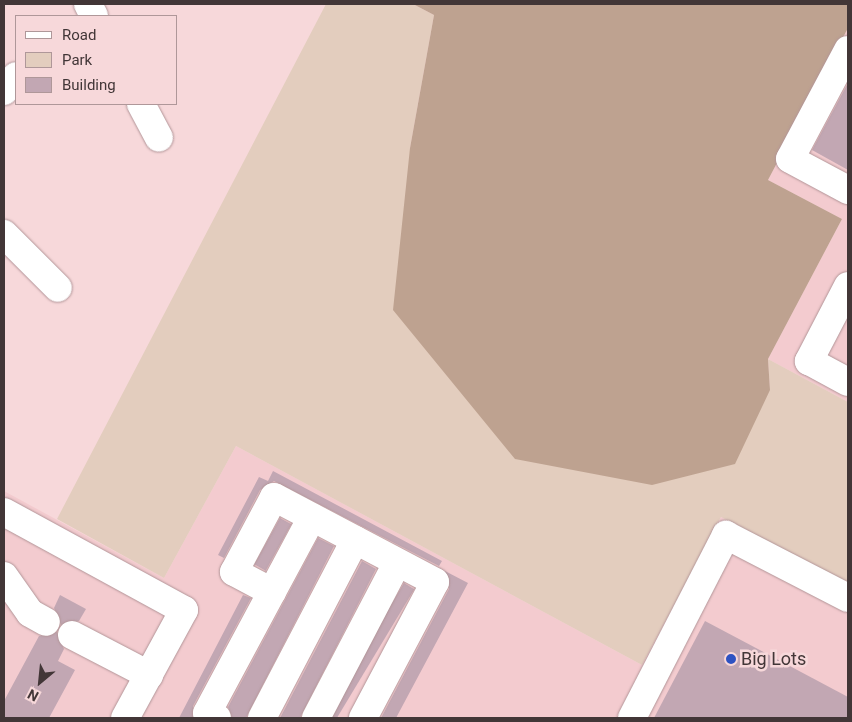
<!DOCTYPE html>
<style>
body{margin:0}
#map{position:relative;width:852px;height:722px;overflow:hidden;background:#f7d8da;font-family:Roboto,sans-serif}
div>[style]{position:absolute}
.built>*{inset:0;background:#f3cbcf}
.green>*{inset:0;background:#e3cdbe}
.forest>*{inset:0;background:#bea290}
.building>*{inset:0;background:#c2a7b3;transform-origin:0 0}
.roads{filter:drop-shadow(0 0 1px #b29598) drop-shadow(0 0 1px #b29598)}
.minor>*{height:28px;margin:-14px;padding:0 14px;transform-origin:14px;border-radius:14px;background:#fff}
.dots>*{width:14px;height:14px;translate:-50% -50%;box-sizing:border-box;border:2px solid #f7d8da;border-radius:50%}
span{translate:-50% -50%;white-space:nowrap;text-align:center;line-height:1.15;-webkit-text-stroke:5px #f7d8da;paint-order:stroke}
.poi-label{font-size:18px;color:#423637}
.left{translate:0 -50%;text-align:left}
.frame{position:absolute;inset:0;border:5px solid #423637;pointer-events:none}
.legend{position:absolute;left:15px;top:15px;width:162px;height:90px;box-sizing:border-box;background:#f7d8da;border:1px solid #af9799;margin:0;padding:6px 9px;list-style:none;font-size:15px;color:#423637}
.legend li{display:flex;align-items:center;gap:10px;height:25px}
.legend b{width:25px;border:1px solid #af9799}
.north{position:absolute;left:15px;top:657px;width:50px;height:50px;-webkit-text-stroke:4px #f7d8da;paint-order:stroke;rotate:208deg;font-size:14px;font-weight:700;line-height:20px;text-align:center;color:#423637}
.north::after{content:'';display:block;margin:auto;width:18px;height:22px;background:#423637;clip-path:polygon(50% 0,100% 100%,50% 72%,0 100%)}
</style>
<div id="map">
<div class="built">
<div style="clip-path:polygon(848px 28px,848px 402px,768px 359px,842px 219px,768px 180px)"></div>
<div style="clip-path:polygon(236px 446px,642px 665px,721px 517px,848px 584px,848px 718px,4px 718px,4px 491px,164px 578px)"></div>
</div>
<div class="green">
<div style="clip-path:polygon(326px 4px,413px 4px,434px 15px,410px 148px,770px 390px,768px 359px,848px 402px,848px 584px,721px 517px,642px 665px,236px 446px,164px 578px,57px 519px)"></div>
</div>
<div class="forest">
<div style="clip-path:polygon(413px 4px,848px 4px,848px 28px,768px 180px,842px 219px,768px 359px,770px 390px,735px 464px,652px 485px,515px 459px,393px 310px,410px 148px,434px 15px)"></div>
</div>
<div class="building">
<div style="clip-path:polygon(848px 83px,848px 170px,812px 150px)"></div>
<div style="clip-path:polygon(273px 471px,442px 561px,439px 566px,274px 481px,260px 490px,224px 558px,218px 555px,259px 477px,268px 481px)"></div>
<div style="left:280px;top:518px;width:13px;height:53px;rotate:29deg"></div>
<div style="clip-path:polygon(318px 538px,334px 546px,246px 718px,232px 718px,228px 707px)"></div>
<div style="clip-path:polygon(362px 561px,376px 569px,300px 718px,280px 718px)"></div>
<div style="clip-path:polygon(445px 571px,468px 583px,396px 718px,381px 718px,449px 589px)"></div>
<div style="left:404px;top:583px;width:12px;height:152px;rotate:31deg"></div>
<div style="clip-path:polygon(60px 595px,86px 609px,79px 621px,61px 625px,54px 608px)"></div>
<div style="clip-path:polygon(243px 595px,251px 598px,193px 706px,193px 718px,179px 718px)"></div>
<div style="clip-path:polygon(705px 621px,848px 697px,848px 718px,654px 718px)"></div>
<div style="clip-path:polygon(57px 632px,64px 649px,58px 661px,75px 670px,49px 718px,4px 718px,4px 701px,39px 636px)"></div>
</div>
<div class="roads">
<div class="minor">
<div style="left:88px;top:4px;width:13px;rotate:63deg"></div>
<div style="left:848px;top:50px;width:123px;rotate:118deg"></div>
<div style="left:790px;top:159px;width:66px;rotate:28.1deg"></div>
<div style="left:4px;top:91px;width:19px;rotate:-51deg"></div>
<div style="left:141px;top:104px;width:38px;rotate:62deg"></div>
<div style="left:4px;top:234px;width:76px;rotate:45deg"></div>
<div style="left:848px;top:286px;width:85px;rotate:117.5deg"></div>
<div style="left:809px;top:361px;width:44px;rotate:28.3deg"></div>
<div style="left:4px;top:512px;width:205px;rotate:28.6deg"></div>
<div style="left:184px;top:610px;width:123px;rotate:118.6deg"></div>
<div style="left:4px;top:576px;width:45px;rotate:54.9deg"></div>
<div style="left:30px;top:613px;width:18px;rotate:29deg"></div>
<div style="left:272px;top:592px;width:43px;rotate:-152.2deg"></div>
<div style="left:234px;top:572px;width:85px;rotate:-61.9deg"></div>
<div style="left:274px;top:497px;width:182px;rotate:27.8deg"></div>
<div style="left:435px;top:582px;width:154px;rotate:117.9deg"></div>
<div style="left:72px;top:635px;width:87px;rotate:27.5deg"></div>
<div style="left:217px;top:718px;width:11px;rotate:-153deg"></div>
<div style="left:207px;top:713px;width:222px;rotate:-61.8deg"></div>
<div style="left:262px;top:718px;width:201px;rotate:-62.4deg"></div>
<div style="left:316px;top:718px;width:175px;rotate:-62.4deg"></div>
<div style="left:632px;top:718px;width:206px;rotate:-62.8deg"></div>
<div style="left:726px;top:535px;width:137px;rotate:27.3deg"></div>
</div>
</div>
<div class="dots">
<div style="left:731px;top:659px;background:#2d52c2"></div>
</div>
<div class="poi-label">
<span class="left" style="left:741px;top:659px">Big Lots</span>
</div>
<div class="frame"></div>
<ul class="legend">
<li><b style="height:6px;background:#fff"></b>Road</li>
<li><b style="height:14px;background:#e3cdbe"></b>Park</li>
<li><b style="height:14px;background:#c2a7b3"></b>Building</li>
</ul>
<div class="north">N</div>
</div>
